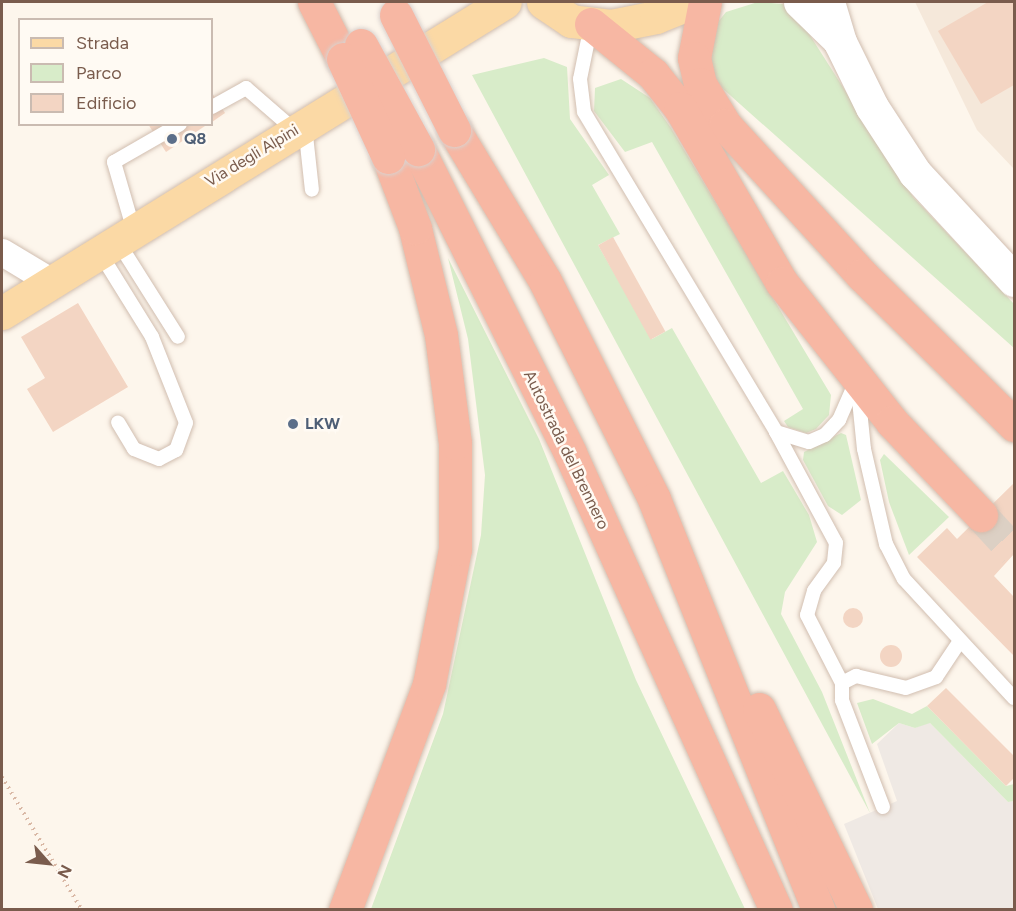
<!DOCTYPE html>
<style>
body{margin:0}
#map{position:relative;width:1016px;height:911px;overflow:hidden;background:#fdf6ec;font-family:Figtree,sans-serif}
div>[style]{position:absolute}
.residential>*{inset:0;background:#f5e8da}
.industrial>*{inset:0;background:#efe9e4}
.green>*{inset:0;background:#d8ecc9}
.building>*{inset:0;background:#f3d5c3;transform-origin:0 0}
.round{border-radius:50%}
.motorway-tunnel>*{height:33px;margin-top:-16.5px;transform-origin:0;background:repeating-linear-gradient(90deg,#dcd0c4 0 33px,transparent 0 49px)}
.path>*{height:4px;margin-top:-2px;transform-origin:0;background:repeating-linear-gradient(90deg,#d9b8a5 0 1.5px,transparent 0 6px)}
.roads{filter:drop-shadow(0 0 2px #d1beb0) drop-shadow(0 0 2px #d1beb0)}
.service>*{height:14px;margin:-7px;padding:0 7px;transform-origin:7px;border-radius:7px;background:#fff}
.minor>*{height:27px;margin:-13.5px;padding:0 13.5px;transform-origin:13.5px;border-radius:13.5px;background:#fff}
.secondary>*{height:33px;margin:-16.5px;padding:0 16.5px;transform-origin:16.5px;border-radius:16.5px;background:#fff}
.primary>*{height:33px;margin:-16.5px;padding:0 16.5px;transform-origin:16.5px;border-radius:16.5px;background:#fbd9a5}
.motorway>*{height:33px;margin:-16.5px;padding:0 16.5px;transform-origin:16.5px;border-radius:16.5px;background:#f7b7a3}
.bridges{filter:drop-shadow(0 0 2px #dad1cd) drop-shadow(0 0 2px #dad1cd)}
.motorway-bridge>*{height:33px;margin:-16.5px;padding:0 16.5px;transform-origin:16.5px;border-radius:16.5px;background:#f7b7a3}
.dots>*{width:16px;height:16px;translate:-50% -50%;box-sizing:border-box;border:3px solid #fffaf3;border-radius:50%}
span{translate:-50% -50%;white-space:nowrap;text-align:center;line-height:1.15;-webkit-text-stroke:5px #fffaf3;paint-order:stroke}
.service-label{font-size:16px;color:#4e5e75;font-weight:700}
.left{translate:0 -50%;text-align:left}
.street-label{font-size:16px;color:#7a5c4d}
.frame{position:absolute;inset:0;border:3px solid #7a5c4d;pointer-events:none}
.legend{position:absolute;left:18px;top:18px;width:195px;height:108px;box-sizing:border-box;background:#fffaf3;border:2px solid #cabbb1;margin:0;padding:8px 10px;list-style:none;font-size:18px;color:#7a5c4d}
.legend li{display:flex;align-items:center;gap:12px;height:30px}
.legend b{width:30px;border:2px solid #cabbb1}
.north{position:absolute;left:18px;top:833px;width:60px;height:60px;-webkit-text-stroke:4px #fffaf3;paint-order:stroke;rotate:117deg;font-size:16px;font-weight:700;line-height:24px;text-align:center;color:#7a5c4d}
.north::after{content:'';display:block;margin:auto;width:21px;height:27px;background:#7a5c4d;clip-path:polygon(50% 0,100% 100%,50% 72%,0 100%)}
</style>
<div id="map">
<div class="residential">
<div style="clip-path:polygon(915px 2px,1014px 2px,1014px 169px,977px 130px)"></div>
</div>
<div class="industrial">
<div style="clip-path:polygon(929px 722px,1008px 802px,1014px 801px,1014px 909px,878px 909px,844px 824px,897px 801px,877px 744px,899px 723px,915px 728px)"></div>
</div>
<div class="green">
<div style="clip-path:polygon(758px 2px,783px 4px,797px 15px,913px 197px,1014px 304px,1014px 348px,722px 88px,709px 67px,714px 27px,726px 12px)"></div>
<div style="clip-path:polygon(544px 58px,567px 67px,570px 119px,609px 175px,592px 185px,620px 234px,598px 245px,652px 339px,672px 328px,761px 483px,783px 471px,809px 515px,817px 542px,785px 592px,781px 614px,822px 692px,870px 813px,472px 75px)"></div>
<div style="clip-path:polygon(621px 79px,650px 98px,671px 128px,831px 395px,829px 415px,816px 429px,806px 433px,788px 427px,784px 421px,803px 409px,652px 142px,625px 152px,594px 111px,595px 88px)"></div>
<div style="clip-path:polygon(448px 258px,539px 439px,636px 680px,745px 909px,371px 909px,443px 714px,481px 535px,485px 475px,468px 339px)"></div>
<div style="clip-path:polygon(841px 433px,846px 435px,861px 500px,842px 515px,828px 506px,803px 460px,804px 452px)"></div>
<div style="clip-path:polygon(884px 454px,949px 517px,909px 555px,889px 502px,880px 460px)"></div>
<div style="clip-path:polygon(873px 699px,912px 714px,927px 706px,1006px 786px,1014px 784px,1014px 801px,1008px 802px,930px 723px,915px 728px,899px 723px,872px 744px,857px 703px)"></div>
</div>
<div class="building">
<div style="clip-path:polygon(988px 2px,1014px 2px,1014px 85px,981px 104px,938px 31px)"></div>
<div style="clip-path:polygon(212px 93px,225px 113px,212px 122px)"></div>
<div style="clip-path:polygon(148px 124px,208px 124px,166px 152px)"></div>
<div style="left:613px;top:237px;width:108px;height:17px;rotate:61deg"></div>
<div style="clip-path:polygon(78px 303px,128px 387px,53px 432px,27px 389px,45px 378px,21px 337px)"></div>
<div style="clip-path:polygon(1014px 483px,1014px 554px,994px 576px,1014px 597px,1014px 656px,917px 557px,947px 528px,957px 539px)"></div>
<div class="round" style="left:843px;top:608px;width:20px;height:20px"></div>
<div class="round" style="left:880px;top:645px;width:22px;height:22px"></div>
<div style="clip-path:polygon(946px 688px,1014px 756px,1014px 778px,1006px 786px,927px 706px)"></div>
</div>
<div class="motorway-tunnel">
<div style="left:981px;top:515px;width:49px;rotate:47.5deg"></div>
</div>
<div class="path">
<div style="left:2px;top:777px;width:155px;rotate:59deg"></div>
</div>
<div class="roads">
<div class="service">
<div style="left:591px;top:25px;width:55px;rotate:101.5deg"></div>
<div style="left:580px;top:79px;width:33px;rotate:83deg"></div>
<div style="left:584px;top:112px;width:373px;rotate:59deg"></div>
<div style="left:776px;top:432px;width:34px;rotate:17deg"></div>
<div style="left:809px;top:442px;width:17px;rotate:-24deg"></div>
<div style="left:825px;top:435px;width:21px;rotate:-47deg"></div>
<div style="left:839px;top:420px;width:45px;rotate:-66.3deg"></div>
<div style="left:212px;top:107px;width:39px;rotate:-29deg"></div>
<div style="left:246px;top:88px;width:61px;rotate:41deg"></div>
<div style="left:305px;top:126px;width:64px;rotate:83.8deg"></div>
<div style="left:134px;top:231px;width:72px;rotate:-106.2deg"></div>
<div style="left:114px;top:162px;width:76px;rotate:-29.9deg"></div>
<div style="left:118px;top:242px;width:112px;rotate:57.7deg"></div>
<div style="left:100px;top:253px;width:99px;rotate:58.2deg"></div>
<div style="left:152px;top:337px;width:92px;rotate:68.4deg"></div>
<div style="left:186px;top:423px;width:29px;rotate:110deg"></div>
<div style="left:176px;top:450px;width:19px;rotate:152deg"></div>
<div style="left:159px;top:459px;width:27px;rotate:-158deg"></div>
<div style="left:134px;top:449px;width:31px;rotate:-121deg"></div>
<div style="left:858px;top:390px;width:59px;rotate:84.2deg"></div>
<div style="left:864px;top:449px;width:98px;rotate:77deg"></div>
<div style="left:886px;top:544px;width:39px;rotate:63deg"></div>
<div style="left:904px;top:579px;width:162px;rotate:47.3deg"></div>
<div style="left:776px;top:432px;width:126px;rotate:61.6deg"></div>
<div style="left:836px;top:543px;width:20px;rotate:96deg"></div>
<div style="left:834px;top:563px;width:34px;rotate:126deg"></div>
<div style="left:814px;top:591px;width:25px;rotate:106deg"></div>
<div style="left:807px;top:615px;width:76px;rotate:62.8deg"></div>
<div style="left:883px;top:807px;width:115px;rotate:-111deg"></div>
<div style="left:842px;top:700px;width:17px;rotate:-90deg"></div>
<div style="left:842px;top:683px;width:16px;rotate:-27deg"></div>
<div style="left:856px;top:676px;width:51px;rotate:13.5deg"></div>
<div style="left:906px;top:688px;width:32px;rotate:-20deg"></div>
<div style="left:936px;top:677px;width:43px;rotate:-56.3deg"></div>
</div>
<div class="minor">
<div style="left:2px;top:252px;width:56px;rotate:31.1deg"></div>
</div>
<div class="secondary">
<div style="left:800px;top:2px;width:52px;rotate:44.2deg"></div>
<div style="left:828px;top:2px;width:42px;rotate:73.3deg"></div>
<div style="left:840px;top:42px;width:72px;rotate:63.8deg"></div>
<div style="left:872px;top:107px;width:79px;rotate:56.9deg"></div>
<div style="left:915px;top:173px;width:146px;rotate:47.2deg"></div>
</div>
<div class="primary">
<div style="left:543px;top:2px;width:34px;rotate:34deg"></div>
<div style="left:571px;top:21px;width:40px;rotate:7.1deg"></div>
<div style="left:611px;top:26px;width:46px;rotate:-11.3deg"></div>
<div style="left:656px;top:17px;width:40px;rotate:-22deg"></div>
<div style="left:2px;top:313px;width:591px;rotate:-31.73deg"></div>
</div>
<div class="motorway">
<div style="left:314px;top:2px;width:64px;rotate:63deg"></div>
<div style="left:705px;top:2px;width:57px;rotate:101.1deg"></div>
<div style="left:694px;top:58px;width:27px;rotate:77deg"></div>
<div style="left:700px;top:84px;width:48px;rotate:58.6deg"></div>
<div style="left:725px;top:125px;width:203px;rotate:47.6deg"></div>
<div style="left:862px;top:275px;width:214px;rotate:44.6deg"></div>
<div style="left:591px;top:24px;width:80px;rotate:38.9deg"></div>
<div style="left:653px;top:74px;width:43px;rotate:51.5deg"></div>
<div style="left:680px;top:108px;width:203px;rotate:59.8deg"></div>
<div style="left:782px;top:283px;width:177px;rotate:51.6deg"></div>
<div style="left:892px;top:422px;width:129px;rotate:46.3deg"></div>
<div style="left:454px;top:130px;width:176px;rotate:58.9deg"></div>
<div style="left:545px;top:281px;width:244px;rotate:63.4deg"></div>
<div style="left:654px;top:499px;width:443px;rotate:68.2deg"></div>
<div style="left:418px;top:149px;width:340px;rotate:63.4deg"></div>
<div style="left:570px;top:453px;width:501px;rotate:65.74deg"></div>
<div style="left:759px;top:709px;width:223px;rotate:64.2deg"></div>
<div style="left:345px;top:910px;width:241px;rotate:-69.6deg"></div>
<div style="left:429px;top:684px;width:137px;rotate:-79.1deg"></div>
<div style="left:455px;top:549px;width:106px;rotate:-90deg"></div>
<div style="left:455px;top:443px;width:109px;rotate:-97.4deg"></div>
<div style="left:441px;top:335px;width:110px;rotate:-103.7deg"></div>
<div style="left:415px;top:228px;width:76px;rotate:-110.8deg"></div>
</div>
</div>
<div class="bridges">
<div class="motorway-bridge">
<div style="left:396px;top:15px;width:129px;rotate:63.2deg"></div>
<div style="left:361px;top:45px;width:119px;rotate:61.3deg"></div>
<div style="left:343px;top:59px;width:108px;rotate:65.3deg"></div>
</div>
</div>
<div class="dots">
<div style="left:172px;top:139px;background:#5c6f8a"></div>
<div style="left:293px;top:424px;background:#5c6f8a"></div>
</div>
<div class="service-label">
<span class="left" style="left:184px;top:139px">Q8</span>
<span class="left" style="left:305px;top:424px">LKW</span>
</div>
<div class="street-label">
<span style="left:252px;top:156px;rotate:-31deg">Via degli Alpini</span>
<span style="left:566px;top:450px;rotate:64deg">Autostrada del Brennero</span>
</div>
<div class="frame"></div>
<ul class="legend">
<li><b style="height:8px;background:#fbd9a5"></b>Strada</li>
<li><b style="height:16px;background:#d8ecc9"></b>Parco</li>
<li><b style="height:16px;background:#f3d5c3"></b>Edificio</li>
</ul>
<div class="north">N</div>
</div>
